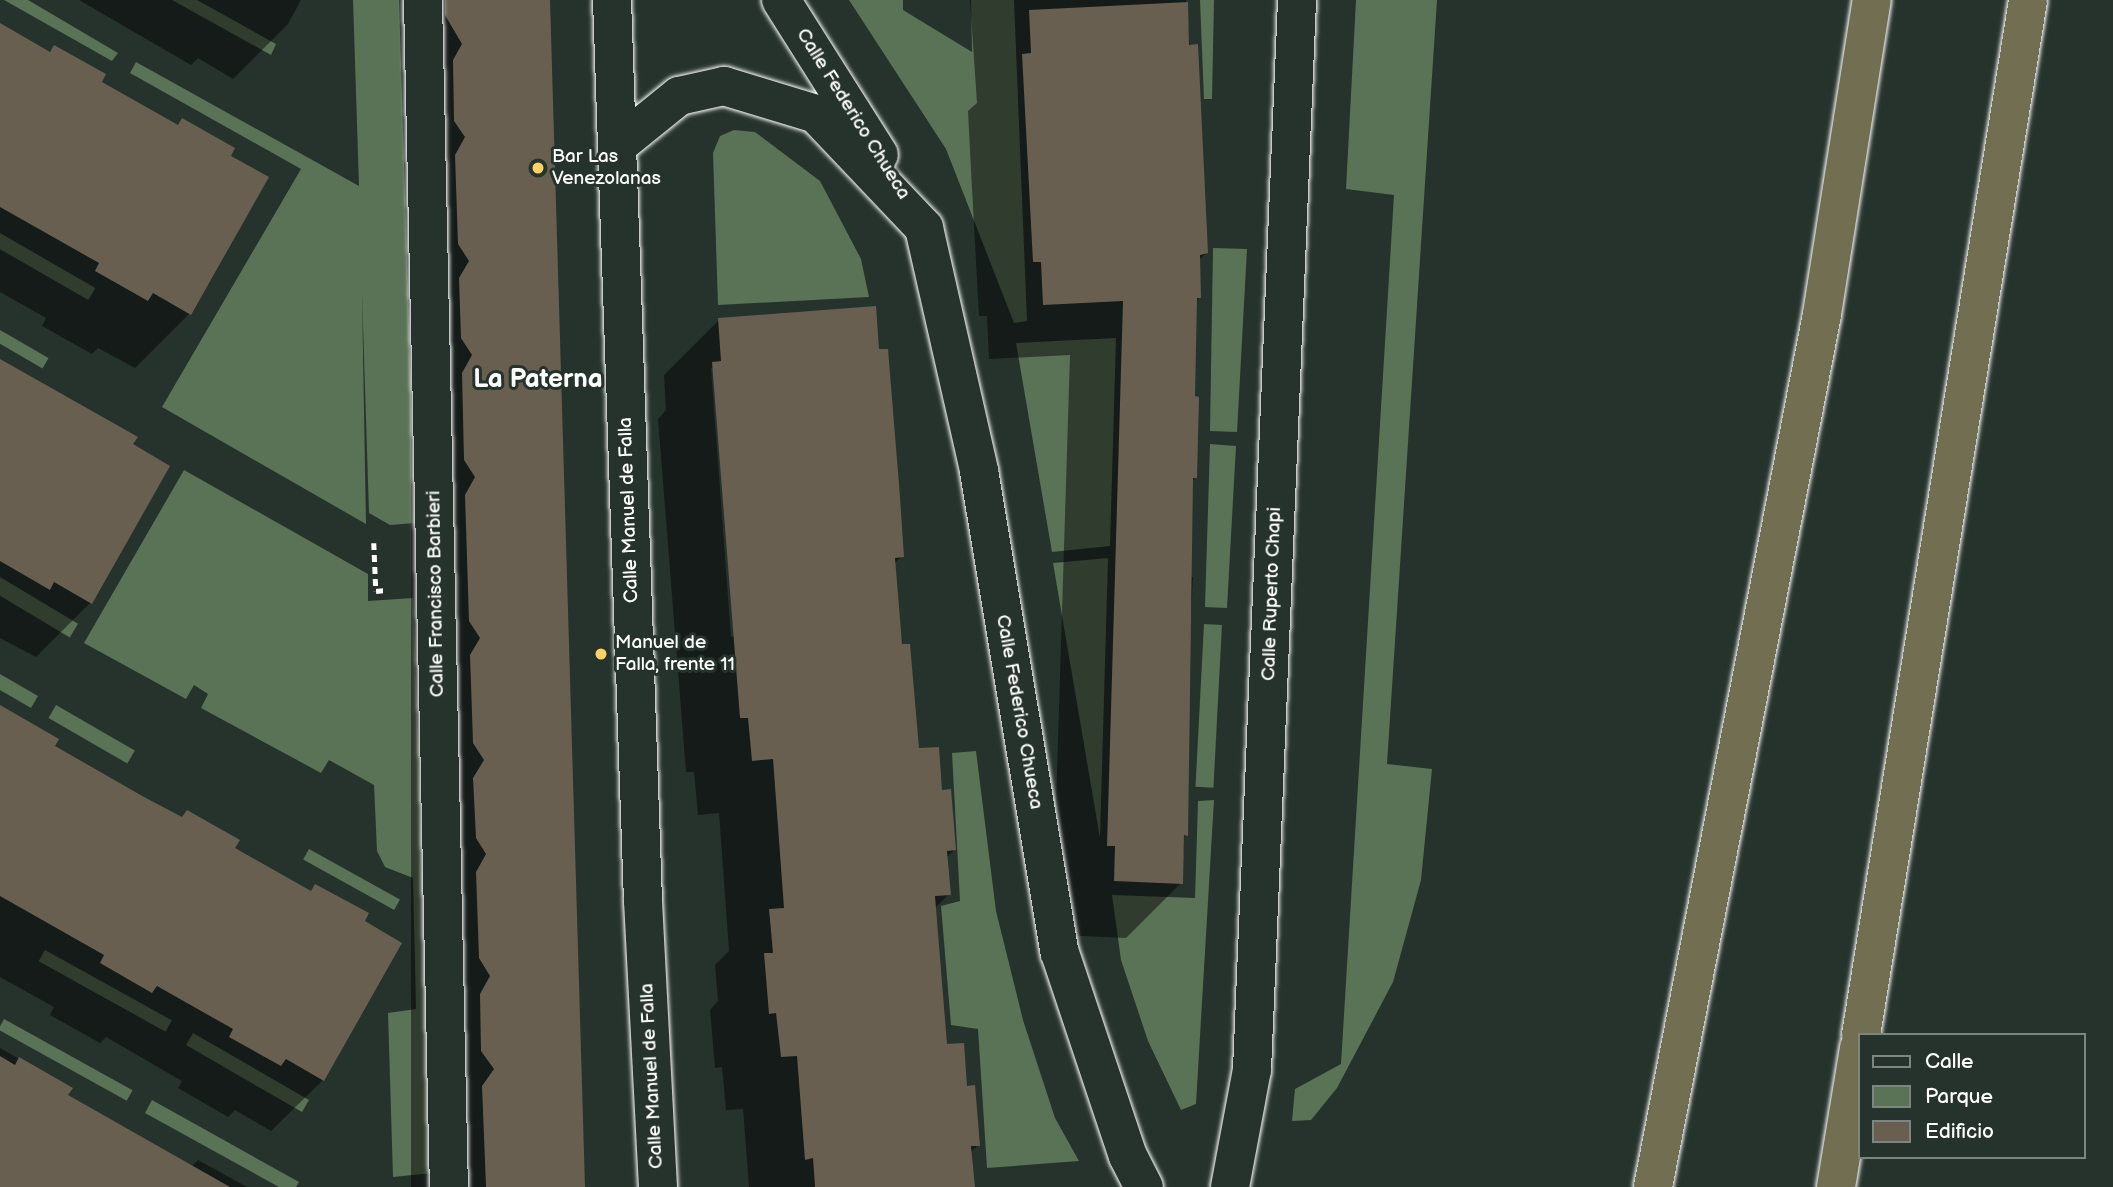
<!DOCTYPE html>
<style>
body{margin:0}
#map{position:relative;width:2113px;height:1187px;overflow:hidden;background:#26332d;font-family:"Balsamiq Sans",sans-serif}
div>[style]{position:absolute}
.green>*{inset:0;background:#5a7256;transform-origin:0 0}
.shadow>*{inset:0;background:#0007;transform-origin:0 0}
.building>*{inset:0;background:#685f51}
.path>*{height:4.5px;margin-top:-2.25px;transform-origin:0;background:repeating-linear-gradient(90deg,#fff 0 7px,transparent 0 12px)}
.roads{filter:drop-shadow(0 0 2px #fff) drop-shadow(0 0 2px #fff)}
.street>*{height:38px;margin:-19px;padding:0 19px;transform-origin:19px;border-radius:19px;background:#26332d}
.highway>*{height:38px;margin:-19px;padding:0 19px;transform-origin:19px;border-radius:19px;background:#726e52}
.dots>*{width:19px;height:19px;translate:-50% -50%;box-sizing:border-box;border:4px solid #26332d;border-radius:50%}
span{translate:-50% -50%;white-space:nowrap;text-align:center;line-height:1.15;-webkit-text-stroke:6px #26332d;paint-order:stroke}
.street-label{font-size:19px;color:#fff}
.poi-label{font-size:19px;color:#fff}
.left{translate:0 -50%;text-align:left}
.district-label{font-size:26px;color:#fff;font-weight:700}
.legend{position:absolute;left:1858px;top:1033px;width:228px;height:126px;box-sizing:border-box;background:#26332d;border:2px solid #7d8581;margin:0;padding:9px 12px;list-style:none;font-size:21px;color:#fff}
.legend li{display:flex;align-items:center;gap:14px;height:35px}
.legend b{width:35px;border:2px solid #7d8581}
</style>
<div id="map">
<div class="green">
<div style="clip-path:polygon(4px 0,28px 0,118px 53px,112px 61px)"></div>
<div style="clip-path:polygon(172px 0,197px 0,276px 44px,271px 55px)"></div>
<div style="clip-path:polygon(353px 0,399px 0,415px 523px,390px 525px,369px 513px,362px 294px,366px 524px,162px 407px,301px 169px,130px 73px,136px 62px,359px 186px)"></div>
<div style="clip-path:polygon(849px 0,903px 0,903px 10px,972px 52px,971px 0,1014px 0,1027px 321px,1014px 323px,946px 149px)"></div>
<div style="clip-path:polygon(1200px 0,1214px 0,1212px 99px,1204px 99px)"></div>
<div style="clip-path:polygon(1356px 0,1437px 0,1387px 764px,1432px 769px,1421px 880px,1393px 982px,1337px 1088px,1311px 1120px,1292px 1121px,1295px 1089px,1341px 1064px,1394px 195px,1346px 189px)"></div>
<div style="clip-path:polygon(734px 130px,755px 132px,820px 181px,861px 259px,869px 297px,718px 305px,713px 153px,720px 136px)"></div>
<div style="left:0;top:233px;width:110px;height:14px;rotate:30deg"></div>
<div style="clip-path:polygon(1213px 248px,1247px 249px,1237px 432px,1210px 431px)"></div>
<div style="left:0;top:330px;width:56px;height:12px;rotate:30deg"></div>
<div style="clip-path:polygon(1116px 338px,1110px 546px,1052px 552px,1016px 343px)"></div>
<div style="clip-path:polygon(1210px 444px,1236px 446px,1227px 608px,1205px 607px)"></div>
<div style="clip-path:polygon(184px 470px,368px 574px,368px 601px,413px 598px,433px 1173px,393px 1177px,388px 1013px,416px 1009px,413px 878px,385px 867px,377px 851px,374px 785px,329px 760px,321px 773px,201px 708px,208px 694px,194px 685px,186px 699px,84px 643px)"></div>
<div style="clip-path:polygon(1108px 558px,1100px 838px,1053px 563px)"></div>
<div style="left:0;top:577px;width:91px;height:16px;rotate:31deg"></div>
<div style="left:1204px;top:624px;width:18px;height:163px;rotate:3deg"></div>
<div style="clip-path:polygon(0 674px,38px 696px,31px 708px,0 690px)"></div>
<div style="left:56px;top:705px;width:91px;height:15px;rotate:30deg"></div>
<div style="clip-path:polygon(976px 751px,996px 911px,1023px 1020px,1055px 1118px,1079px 1161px,987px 1168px,978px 1029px,951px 1025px,941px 906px,960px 901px,952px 753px)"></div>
<div style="clip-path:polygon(1214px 800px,1196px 1104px,1181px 1110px,1148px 1041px,1121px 960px,1112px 895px,1195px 898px,1198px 801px)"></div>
<div style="left:309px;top:849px;width:104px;height:12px;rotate:29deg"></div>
<div style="left:45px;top:950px;width:145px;height:13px;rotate:29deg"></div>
<div style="left:4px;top:1019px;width:147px;height:12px;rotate:29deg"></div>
<div style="left:193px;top:1033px;width:134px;height:14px;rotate:30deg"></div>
<div style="clip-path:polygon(152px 1100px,299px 1182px,296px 1187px,279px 1187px,145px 1113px)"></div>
</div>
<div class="shadow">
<div style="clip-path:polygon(79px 0,301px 0,288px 24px,233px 79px,198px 58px,191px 65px)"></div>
<div style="left:411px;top:0;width:137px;height:1188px"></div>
<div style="clip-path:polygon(970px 0,1186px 0,1206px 253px,1198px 261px,1200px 297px,1195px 302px,1195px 478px,1191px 482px,1189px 577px,1193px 577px,1184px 756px,1188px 787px,1181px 883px,1126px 938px,1060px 935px,1053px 900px,1070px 355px,989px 359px,987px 316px,979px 316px,971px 170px,968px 111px,977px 103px)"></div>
<div style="clip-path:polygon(0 44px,48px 53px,54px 47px,100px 83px,177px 126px,183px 120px,189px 314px,135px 368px,98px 348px,92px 354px,42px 326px,46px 318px,0 292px)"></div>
<div style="clip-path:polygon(evenodd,719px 320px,878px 351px,902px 556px,894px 564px,900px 646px,917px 750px,941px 792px,955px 849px,946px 858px,949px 894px,934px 909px,946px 1046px,965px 1088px,978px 1145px,970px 1153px,973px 1187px,749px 1187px,743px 1109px,726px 1110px,722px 1067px,715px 1068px,710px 1010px,718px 1001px,715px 965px,729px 951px,719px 813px,698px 815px,694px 772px,686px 772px,658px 419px,666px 410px,664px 375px,719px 320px,711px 368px,714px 368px,735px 636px,731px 637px,711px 368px)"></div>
<div style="clip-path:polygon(0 360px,130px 445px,90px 603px,36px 657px,0 638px)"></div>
<div style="clip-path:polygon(0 717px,310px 892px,316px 886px,323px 1080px,271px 1131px,235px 1110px,228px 1117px,178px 1088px,182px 1081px,106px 1037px,100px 1043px,50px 1015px,54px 1007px,0 977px)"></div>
<div style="clip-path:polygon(0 1048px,70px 1088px,65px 1095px,192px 1166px,198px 1160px,247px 1187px,0 1187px)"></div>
</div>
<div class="building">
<div style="clip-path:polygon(445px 0,550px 0,585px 1187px,486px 1187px,482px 1086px,494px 1069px,481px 1051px,480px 994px,490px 976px,479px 958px,476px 872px,486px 854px,476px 838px,473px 778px,484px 760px,473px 743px,470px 655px,480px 638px,469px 621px,465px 495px,475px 477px,464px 460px,462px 373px,472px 355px,461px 338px,459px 278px,469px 261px,458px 244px,455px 155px,465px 137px,454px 121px,453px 60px,462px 44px,445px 15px)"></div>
<div style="clip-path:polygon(1188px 2px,1189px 45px,1198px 44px,1208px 253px,1200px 255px,1201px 298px,1197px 298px,1195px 396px,1199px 397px,1197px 478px,1193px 478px,1188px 836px,1184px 835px,1183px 884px,1114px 881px,1115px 846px,1107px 846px,1123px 301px,1043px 305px,1041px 262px,1033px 262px,1022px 54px,1031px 53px,1029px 10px)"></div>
<div style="clip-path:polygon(0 23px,50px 52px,54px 45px,106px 74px,102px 82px,178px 125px,182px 118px,235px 148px,231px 156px,269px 177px,191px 315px,153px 293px,148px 301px,95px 271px,99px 263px,0 207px)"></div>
<div style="clip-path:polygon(876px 306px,879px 349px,888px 349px,900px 497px,904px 557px,895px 558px,902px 644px,910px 644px,919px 748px,939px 747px,942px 790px,951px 789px,956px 850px,947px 851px,951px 895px,935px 896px,947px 1044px,964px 1043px,967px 1086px,975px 1085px,980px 1146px,971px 1146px,975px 1187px,815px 1187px,813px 1158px,805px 1160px,797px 1056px,781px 1057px,776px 1013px,769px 1014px,764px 953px,773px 953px,769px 909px,784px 908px,773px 759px,752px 761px,748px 718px,740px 718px,712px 362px,721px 361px,718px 318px)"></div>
<div style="clip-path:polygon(0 359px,138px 437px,133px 444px,170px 466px,92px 604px,54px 582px,50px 590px,0 561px)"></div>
<div style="clip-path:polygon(0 705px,59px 739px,55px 746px,144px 797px,182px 817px,187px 810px,240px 840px,235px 848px,311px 891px,315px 884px,369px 913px,365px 921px,402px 943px,324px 1081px,286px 1059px,281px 1066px,229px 1037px,233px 1029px,157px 986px,152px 993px,100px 963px,104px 955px,0 896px)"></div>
<div style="clip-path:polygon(0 1056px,15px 1065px,19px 1057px,73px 1088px,68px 1095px,230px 1187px,0 1187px)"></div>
</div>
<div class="path">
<div style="left:374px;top:543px;width:48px;rotate:87.6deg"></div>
<div style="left:376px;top:591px;width:10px;rotate:-6deg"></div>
</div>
<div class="roads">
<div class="street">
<div style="left:423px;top:0;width:1187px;rotate:88.75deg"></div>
<div style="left:612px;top:0;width:902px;rotate:88.03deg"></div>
<div style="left:643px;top:901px;width:286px;rotate:87deg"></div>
<div style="left:781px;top:0;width:183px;rotate:57.7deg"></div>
<div style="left:617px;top:146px;width:80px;rotate:-38.9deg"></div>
<div style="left:679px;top:96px;width:46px;rotate:-12.5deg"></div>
<div style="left:724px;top:86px;width:96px;rotate:16.9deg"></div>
<div style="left:816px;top:114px;width:157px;rotate:46.5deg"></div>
<div style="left:924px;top:228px;width:249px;rotate:77.2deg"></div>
<div style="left:979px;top:471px;width:489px;rotate:80.5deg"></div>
<div style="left:1060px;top:953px;width:214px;rotate:71.5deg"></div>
<div style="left:1128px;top:1156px;width:35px;rotate:63deg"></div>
<div style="left:1230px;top:1187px;width:119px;rotate:-79.4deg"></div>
<div style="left:1252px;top:1070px;width:1071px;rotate:-87.59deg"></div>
</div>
<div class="highway">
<div style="left:1861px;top:1035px;width:1048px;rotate:-80.83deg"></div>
<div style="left:1653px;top:1187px;width:889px;rotate:-79.04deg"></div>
<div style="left:1822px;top:314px;width:318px;rotate:-81deg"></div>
<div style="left:1836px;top:1187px;width:141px;rotate:-80.6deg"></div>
</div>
</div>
<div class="dots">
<div style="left:538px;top:168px;background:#ffd166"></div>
<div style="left:601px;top:654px;background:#ffd166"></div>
</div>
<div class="street-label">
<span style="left:853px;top:114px;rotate:58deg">Calle Federico Chueca</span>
<span style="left:629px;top:510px;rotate:-92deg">Calle Manuel de Falla</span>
<span style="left:436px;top:594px;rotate:-91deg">Calle Francisco Barbieri</span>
<span style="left:1272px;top:594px;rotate:-88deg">Calle Ruperto Chapi</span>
<span style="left:1019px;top:712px;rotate:80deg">Calle Federico Chueca</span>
<span style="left:652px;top:1076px;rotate:-93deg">Calle Manuel de Falla</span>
</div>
<div class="poi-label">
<span class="left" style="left:552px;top:168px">Bar Las<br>Venezolanas</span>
<span class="left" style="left:615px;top:654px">Manuel de<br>Falla, frente 11</span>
</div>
<div class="district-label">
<span style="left:538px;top:380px">La Paterna</span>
</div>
<ul class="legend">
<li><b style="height:9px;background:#26332d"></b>Calle</li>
<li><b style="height:19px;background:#5a7256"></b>Parque</li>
<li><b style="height:19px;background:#685f51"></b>Edificio</li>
</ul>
</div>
